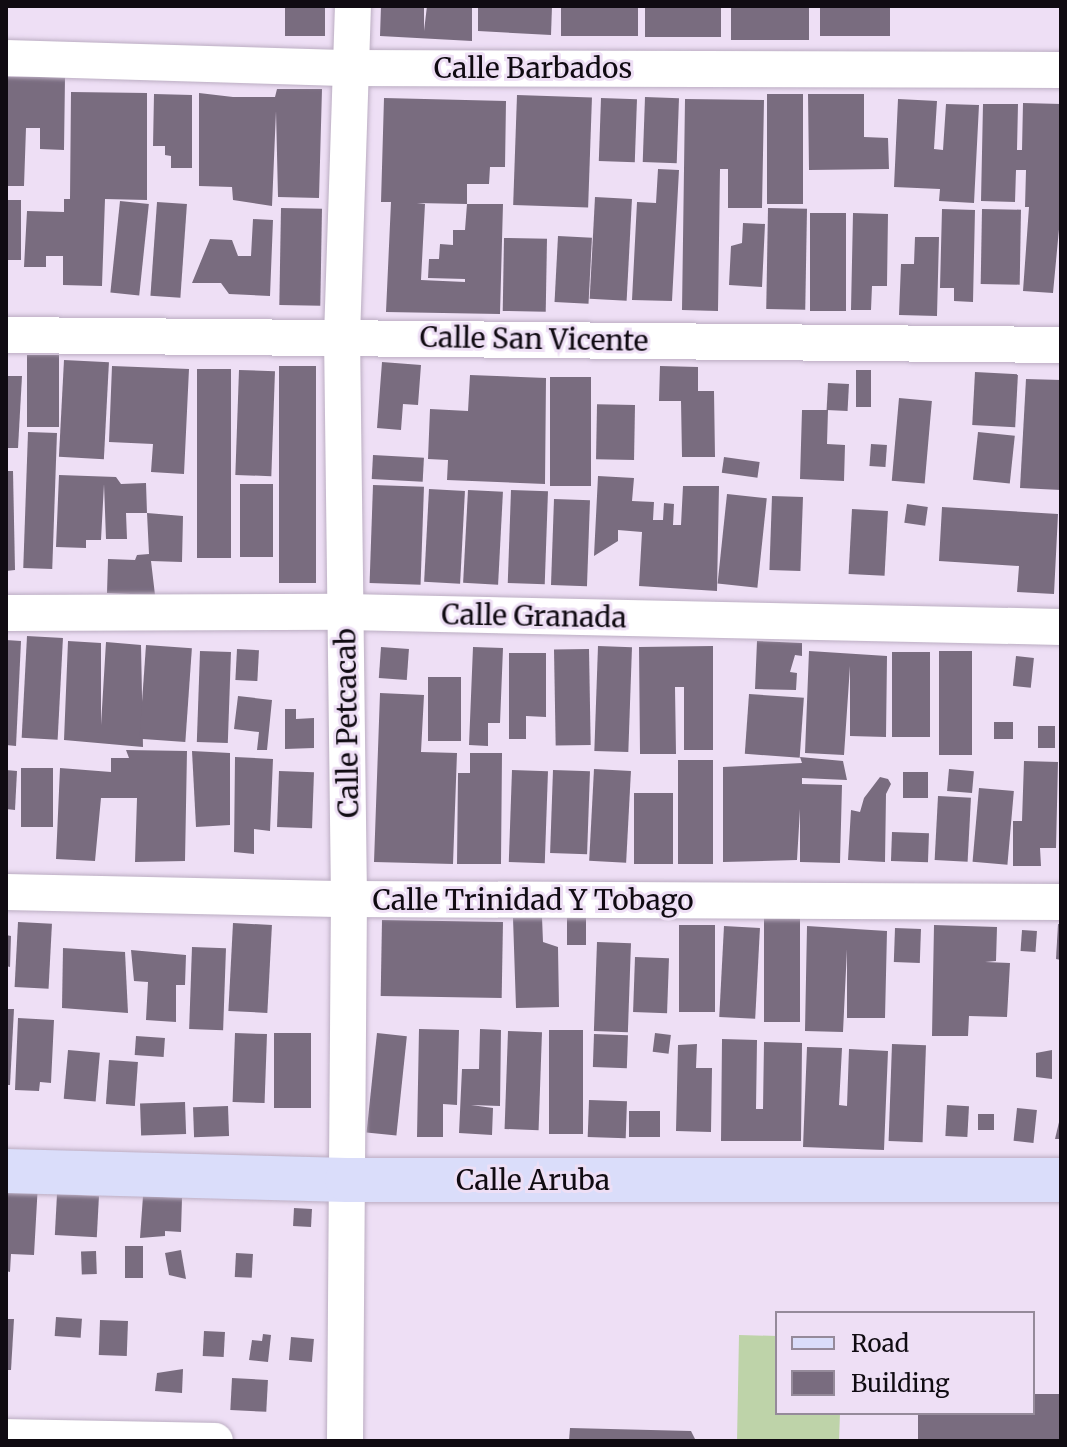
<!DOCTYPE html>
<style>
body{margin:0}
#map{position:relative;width:1067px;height:1447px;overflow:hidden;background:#eedff5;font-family:Merriweather,serif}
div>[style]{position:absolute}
.green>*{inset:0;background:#bed3a9}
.building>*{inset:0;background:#796c7f;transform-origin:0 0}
.roads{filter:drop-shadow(0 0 2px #bbadc2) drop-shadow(0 0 2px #bbadc2)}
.street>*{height:36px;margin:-18px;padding:0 18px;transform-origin:18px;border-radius:18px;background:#fff}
.secondary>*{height:44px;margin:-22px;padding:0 22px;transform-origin:22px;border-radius:22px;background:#daddfa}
span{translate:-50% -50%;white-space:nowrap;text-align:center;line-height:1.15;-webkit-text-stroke:6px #eedff5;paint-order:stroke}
.street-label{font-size:28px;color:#100b12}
.frame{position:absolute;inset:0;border:8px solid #100b12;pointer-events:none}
.legend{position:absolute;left:775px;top:1311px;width:260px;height:104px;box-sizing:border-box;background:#eedff5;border:2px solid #958a9a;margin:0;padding:10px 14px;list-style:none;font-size:24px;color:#100b12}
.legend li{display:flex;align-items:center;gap:16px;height:40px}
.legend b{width:40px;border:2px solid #958a9a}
</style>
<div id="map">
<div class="green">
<div style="clip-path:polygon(739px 1335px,777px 1336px,777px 1413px,840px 1413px,839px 1441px,737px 1441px)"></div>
</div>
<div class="building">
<div style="left:285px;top:6px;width:40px;height:30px"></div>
<div style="clip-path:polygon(381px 6px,424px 6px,424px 31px,427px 6px,472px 6px,472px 41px,380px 36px)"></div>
<div style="clip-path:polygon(478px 6px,552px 6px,551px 35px,478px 31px)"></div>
<div style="left:561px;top:6px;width:77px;height:30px"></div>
<div style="left:645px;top:6px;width:76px;height:31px"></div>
<div style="left:731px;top:6px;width:78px;height:34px"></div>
<div style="left:820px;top:6px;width:70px;height:30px"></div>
<div style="clip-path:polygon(6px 77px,65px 77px,64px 150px,40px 149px,40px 128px,26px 128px,24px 186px,6px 186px)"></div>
<div style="clip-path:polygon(277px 89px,322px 89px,319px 198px,278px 197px,276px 111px,272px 206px,233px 200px,232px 187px,199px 186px,199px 93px,233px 97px,275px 97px)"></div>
<div style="clip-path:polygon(71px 92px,147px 93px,147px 200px,105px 199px,102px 286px,63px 285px,63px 256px,46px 256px,46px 267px,24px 267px,27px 211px,64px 212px,64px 199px,70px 199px)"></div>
<div style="clip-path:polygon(154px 94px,192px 95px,192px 168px,171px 168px,171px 156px,165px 155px,165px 146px,153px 146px)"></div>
<div style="left:767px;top:94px;width:36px;height:110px"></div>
<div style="clip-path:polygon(808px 94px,864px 94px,864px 137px,888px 138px,889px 169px,809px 170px)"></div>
<div style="left:517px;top:95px;width:75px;height:110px;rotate:2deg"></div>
<div style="left:645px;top:97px;width:34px;height:65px;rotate:2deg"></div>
<div style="clip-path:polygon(evenodd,384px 98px,506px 101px,505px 167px,490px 167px,489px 184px,467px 184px,467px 204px,503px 204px,500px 314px,386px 312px,391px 202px,381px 202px,384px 98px,417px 203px,467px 204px,465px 230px,453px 230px,453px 245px,440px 244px,439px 259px,429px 259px,428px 278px,465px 279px,465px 282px,421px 280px,425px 204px,417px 203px)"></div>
<div style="left:601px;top:98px;width:36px;height:63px;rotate:2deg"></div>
<div style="clip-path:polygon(685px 99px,764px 100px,762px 208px,728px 208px,728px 169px,720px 169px,718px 311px,682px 310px)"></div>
<div style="clip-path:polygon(898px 99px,937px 101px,934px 149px,943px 150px,946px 104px,979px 105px,974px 203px,939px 201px,940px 189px,894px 187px)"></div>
<div style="clip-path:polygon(1023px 103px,1061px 104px,1061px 208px,1053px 293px,1023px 291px,1029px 207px,1025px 207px,1026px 170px,1016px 170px,1015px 202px,981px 201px,983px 104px,1018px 104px,1017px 150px,1022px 150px)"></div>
<div style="clip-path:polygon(658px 169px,679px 170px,672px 301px,632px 300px,637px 202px,656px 203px)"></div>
<div style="left:595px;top:197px;width:37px;height:102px;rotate:3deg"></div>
<div style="left:6px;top:200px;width:15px;height:60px"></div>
<div style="left:120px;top:201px;width:29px;height:92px;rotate:6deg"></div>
<div style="left:157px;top:202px;width:30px;height:94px;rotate:4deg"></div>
<div style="left:281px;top:208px;width:41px;height:97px;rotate:1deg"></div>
<div style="left:768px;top:208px;width:39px;height:101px;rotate:1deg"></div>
<div style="clip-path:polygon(942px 209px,975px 210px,973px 302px,954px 301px,954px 288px,940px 288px)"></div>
<div style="left:982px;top:209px;width:39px;height:75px;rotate:1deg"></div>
<div style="left:810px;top:213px;width:36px;height:98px"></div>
<div style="clip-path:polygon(853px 213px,888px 214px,887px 286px,872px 286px,871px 310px,851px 310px)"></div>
<div style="clip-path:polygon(253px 219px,273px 220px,270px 296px,229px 294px,221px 283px,192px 283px,210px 239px,232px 240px,238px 256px,251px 256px)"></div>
<div style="clip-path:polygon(743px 223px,765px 224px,762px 287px,729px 285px,731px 246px,742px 243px)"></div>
<div style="left:558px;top:236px;width:34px;height:66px;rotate:3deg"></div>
<div style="clip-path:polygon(915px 237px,939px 237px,937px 316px,899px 315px,901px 264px,914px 264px)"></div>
<div style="left:504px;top:238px;width:43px;height:73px;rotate:1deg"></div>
<div style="left:27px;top:355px;width:32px;height:72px"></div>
<div style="left:64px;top:360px;width:45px;height:97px;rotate:3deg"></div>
<div style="clip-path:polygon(382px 362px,421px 365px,418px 405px,403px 404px,401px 430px,377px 428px)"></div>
<div style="clip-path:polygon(112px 366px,189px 369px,184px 474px,151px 472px,153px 444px,109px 442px)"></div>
<div style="left:279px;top:366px;width:37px;height:217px"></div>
<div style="clip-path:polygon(660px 366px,698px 367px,698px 391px,714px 391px,715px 457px,682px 457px,681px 401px,659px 401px)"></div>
<div style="left:197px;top:369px;width:34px;height:189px"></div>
<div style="left:239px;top:370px;width:36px;height:105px;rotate:2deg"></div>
<div style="left:856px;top:370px;width:15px;height:37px"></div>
<div style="left:975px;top:372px;width:43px;height:53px;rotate:3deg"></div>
<div style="clip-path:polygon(470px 375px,546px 378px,545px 484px,447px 480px,448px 460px,428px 459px,430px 409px,468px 411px)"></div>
<div style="clip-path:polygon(6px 376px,22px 376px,18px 448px,6px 448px)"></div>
<div style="left:550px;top:377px;width:41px;height:109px"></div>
<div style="clip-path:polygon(1026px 379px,1061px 380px,1061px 490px,1020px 488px)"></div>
<div style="left:828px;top:383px;width:21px;height:27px;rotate:3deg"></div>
<div style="left:899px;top:398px;width:33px;height:83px;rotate:5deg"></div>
<div style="left:635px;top:405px;width:55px;height:38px;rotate:91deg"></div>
<div style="clip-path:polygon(802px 410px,828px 410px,827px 444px,845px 445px,844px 481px,800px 479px)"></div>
<div style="left:28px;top:432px;width:29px;height:136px;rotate:2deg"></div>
<div style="left:978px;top:432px;width:37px;height:48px;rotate:6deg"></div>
<div style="left:871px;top:444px;width:16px;height:22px;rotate:4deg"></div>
<div style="left:373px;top:455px;width:51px;height:24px;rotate:3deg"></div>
<div style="left:724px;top:457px;width:36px;height:16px;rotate:8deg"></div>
<div style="clip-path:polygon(6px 471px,13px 471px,15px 570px,6px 571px)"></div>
<div style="clip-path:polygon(59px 475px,116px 477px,121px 484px,146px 483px,147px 513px,183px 516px,182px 562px,151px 561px,155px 595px,107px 593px,108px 559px,135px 560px,137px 555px,149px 554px,147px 513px,126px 513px,127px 539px,106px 539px,104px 484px,101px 540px,86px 540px,86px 548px,56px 547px)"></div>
<div style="clip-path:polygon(598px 476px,634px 478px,632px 501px,654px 502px,653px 520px,663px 520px,664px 503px,674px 504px,673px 525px,681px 525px,683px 486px,719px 486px,717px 591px,639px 586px,642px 532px,618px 530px,618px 541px,594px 556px)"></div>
<div style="left:240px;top:484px;width:33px;height:73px"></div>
<div style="left:373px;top:485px;width:51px;height:98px;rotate:2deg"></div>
<div style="left:429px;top:489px;width:36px;height:93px;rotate:3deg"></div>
<div style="left:468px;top:490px;width:35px;height:93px;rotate:3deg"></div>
<div style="left:511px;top:490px;width:37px;height:93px;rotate:2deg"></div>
<div style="left:727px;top:494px;width:40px;height:90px;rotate:6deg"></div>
<div style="left:772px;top:496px;width:31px;height:74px;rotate:2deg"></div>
<div style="left:554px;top:499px;width:36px;height:86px;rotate:2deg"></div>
<div style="left:907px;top:504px;width:21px;height:19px;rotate:8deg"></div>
<div style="clip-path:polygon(942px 507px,1058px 514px,1054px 594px,1017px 592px,1019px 566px,939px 561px)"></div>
<div style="left:852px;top:509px;width:36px;height:65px;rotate:3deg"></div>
<div style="left:27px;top:636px;width:36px;height:102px;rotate:3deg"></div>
<div style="clip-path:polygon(6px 640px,21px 641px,16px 746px,6px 745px)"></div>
<div style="clip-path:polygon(68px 641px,101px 643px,101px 725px,106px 642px,141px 645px,143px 747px,64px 740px)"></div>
<div style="clip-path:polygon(757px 641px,802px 643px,802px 656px,795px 655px,790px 672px,797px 673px,796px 690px,755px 689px)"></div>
<div style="left:146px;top:645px;width:46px;height:94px;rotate:4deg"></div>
<div style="left:598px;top:646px;width:34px;height:105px;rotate:2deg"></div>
<div style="clip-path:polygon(713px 646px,713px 750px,684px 750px,684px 687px,675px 687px,676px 754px,640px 754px,639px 647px)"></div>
<div style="left:381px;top:647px;width:28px;height:31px;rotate:4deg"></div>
<div style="clip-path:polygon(473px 647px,503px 648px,500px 723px,488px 723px,488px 746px,469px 745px)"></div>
<div style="left:237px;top:649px;width:22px;height:31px;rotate:3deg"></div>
<div style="left:589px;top:649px;width:96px;height:35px;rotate:89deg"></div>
<div style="left:200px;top:651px;width:31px;height:91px;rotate:2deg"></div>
<div style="clip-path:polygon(809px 651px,887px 656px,886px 737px,850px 736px,850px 666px,844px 755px,805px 753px)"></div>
<div style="left:939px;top:651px;width:33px;height:104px"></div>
<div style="left:892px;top:652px;width:38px;height:85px"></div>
<div style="clip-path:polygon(509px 653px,546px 653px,546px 717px,526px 716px,526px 739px,509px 739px)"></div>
<div style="left:1016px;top:656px;width:18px;height:30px;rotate:6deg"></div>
<div style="left:428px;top:677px;width:33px;height:64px"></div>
<div style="clip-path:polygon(380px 693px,424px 695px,421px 752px,457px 753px,453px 864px,374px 862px)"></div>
<div style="left:749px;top:694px;width:55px;height:60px;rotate:4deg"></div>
<div style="clip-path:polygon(238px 696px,272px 700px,267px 750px,257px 750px,259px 732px,234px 729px)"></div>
<div style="clip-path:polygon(285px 709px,296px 709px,296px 719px,314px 718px,314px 748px,285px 749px)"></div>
<div style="left:994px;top:722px;width:19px;height:17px"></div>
<div style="left:1038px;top:726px;width:17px;height:22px"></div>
<div style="clip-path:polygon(126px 750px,187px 751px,185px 861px,135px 862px,137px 798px,101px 798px,95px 861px,56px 859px,60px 768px,111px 772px,111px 758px,129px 758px)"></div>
<div style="clip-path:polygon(192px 751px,230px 753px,230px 825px,196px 827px)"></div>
<div style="clip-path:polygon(470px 753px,502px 753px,501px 864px,457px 864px,458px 773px,470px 773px)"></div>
<div style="clip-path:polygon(235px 757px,273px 759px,270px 831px,254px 829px,254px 854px,234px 852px)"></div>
<div style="clip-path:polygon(800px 757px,843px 761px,847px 780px,802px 778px,802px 784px,842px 785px,840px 863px,800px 862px,800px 809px,797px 860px,723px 862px,723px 767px,802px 763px)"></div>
<div style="left:678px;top:760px;width:35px;height:104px"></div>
<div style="clip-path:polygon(1024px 761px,1058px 762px,1056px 848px,1040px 848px,1041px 866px,1013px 866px,1013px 821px,1022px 821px)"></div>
<div style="left:21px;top:768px;width:32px;height:59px"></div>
<div style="left:594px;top:769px;width:37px;height:92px;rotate:3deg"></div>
<div style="left:949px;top:769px;width:25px;height:22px;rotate:5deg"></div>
<div style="clip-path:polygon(6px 770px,17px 771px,15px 810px,6px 809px)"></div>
<div style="left:512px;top:770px;width:36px;height:92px;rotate:2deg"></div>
<div style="left:553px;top:770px;width:37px;height:83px;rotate:2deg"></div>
<div style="left:279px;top:771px;width:35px;height:56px;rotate:2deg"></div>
<div style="left:903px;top:772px;width:25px;height:26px"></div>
<div style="clip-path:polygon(880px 777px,888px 779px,891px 784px,886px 794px,885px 862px,848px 860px,851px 810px,860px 812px,864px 798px)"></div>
<div style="left:979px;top:788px;width:35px;height:74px;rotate:5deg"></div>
<div style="left:634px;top:793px;width:39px;height:71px"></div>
<div style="left:938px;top:796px;width:33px;height:64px;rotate:3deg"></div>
<div style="left:892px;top:832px;width:37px;height:29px;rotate:2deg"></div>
<div style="left:567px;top:901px;width:19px;height:44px"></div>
<div style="left:764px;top:915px;width:36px;height:107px"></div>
<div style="clip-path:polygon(542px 917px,543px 942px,558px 947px,559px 1007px,516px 1008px,513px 918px)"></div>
<div style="left:382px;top:920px;width:121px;height:76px;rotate:1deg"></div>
<div style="left:18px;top:922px;width:34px;height:65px;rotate:3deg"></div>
<div style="left:233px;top:923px;width:39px;height:88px;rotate:3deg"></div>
<div style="clip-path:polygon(1058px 924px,1061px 924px,1061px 960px,1056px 959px)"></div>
<div style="left:679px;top:925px;width:36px;height:87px"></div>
<div style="clip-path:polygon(934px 925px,997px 927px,996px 961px,985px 962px,1010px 963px,1007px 1017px,969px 1016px,968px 1036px,932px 1036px)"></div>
<div style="left:724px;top:926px;width:36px;height:91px;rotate:3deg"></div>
<div style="clip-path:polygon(807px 926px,887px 931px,885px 1018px,847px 1018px,847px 949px,843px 1032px,805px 1031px)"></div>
<div style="left:895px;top:928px;width:26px;height:34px;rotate:2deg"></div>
<div style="left:1022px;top:930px;width:15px;height:21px;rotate:4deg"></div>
<div style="clip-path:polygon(6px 935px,11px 936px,10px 967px,6px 966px)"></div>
<div style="left:597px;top:942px;width:34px;height:89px;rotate:2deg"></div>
<div style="left:192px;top:947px;width:34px;height:82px;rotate:2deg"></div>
<div style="clip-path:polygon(63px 948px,125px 952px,128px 1013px,62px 1008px)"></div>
<div style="clip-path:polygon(131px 950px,186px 955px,185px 985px,176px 985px,176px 1022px,146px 1020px,148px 982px,134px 981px)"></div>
<div style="left:635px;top:957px;width:34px;height:55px;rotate:2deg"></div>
<div style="clip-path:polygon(6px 1009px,14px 1009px,10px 1085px,6px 1085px)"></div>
<div style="clip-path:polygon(18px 1018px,54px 1020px,51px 1083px,40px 1082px,39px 1091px,15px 1090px)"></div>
<div style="clip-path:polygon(419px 1029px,459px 1030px,457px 1105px,443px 1104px,443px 1137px,417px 1137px)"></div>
<div style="clip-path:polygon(480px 1029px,501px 1030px,500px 1106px,471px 1105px,493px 1108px,492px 1135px,459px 1133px,462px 1069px,479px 1069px)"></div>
<div style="left:549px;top:1030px;width:34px;height:104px"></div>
<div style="left:508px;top:1031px;width:34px;height:98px;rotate:2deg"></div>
<div style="left:235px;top:1033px;width:32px;height:69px;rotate:2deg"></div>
<div style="left:274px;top:1033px;width:37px;height:75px"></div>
<div style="left:377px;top:1033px;width:30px;height:100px;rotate:6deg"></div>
<div style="left:655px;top:1033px;width:16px;height:19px;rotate:7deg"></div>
<div style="left:594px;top:1034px;width:34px;height:33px;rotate:2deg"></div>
<div style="left:136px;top:1036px;width:29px;height:19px;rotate:4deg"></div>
<div style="clip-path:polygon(722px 1039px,757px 1040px,756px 1109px,763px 1109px,764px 1042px,802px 1043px,801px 1141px,721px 1141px)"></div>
<div style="clip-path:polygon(697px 1044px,696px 1068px,712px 1068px,711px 1132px,676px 1131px,678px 1045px)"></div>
<div style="left:892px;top:1044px;width:34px;height:97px;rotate:2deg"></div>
<div style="clip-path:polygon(807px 1047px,842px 1048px,839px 1105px,847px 1106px,849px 1049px,888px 1051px,884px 1150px,803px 1147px)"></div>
<div style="left:68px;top:1050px;width:32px;height:49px;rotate:5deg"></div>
<div style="clip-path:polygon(1052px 1050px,1052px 1079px,1036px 1077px,1036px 1053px)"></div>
<div style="left:109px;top:1060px;width:29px;height:44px;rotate:4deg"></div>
<div style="left:589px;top:1100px;width:38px;height:37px;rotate:2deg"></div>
<div style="left:185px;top:1102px;width:32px;height:45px;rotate:88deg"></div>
<div style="left:947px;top:1105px;width:22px;height:31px;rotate:3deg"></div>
<div style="left:228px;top:1106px;width:30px;height:35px;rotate:88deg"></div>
<div style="left:1017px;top:1108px;width:20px;height:33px;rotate:6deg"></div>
<div style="left:629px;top:1111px;width:31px;height:26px"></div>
<div style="left:978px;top:1114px;width:16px;height:16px"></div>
<div style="clip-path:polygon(1060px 1118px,1061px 1139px,1055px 1139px)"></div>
<div style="clip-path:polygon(6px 1182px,38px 1183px,34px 1255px,11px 1254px,10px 1272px,6px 1271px)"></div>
<div style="left:57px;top:1194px;width:42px;height:41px;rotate:3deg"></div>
<div style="clip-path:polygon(143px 1196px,182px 1198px,181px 1232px,165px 1231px,165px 1236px,140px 1238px)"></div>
<div style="left:294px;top:1208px;width:18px;height:18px;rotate:3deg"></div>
<div style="left:125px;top:1246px;width:18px;height:32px"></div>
<div style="clip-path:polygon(181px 1250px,186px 1279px,169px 1275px,165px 1253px)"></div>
<div style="left:96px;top:1251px;width:23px;height:15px;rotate:88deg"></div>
<div style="left:236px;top:1253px;width:17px;height:24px;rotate:3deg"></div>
<div style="left:56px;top:1317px;width:26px;height:19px;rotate:4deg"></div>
<div style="clip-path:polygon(6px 1319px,14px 1319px,11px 1370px,6px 1370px)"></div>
<div style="left:100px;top:1320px;width:28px;height:35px;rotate:2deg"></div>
<div style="left:204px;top:1331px;width:21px;height:25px;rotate:3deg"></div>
<div style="clip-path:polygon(263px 1334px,271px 1335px,268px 1362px,249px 1360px,252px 1340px,262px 1341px)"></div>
<div style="left:291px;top:1337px;width:23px;height:23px;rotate:5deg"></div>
<div style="clip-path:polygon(183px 1369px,182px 1393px,155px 1391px,157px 1373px)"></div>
<div style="left:232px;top:1378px;width:36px;height:32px;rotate:3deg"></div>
<div style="clip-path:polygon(1033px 1394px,1061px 1394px,1061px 1441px,918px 1441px,918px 1413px,1033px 1413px)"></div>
<div style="clip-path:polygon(570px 1428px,691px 1431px,696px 1441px,569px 1441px)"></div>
</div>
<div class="roads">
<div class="street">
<div style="left:6px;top:58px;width:345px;rotate:1.7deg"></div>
<div style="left:351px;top:68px;width:710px;rotate:0.16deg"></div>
<div style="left:6px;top:335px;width:1055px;rotate:0.54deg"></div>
<div style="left:6px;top:613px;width:340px;rotate:-0.2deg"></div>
<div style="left:346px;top:612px;width:715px;rotate:1.2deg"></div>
<div style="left:6px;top:892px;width:343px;rotate:1.2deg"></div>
<div style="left:349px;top:899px;width:712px;rotate:0.24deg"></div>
<div style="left:6px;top:1437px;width:209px;rotate:1.1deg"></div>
<div style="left:345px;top:1441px;width:542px;rotate:-89.58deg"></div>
<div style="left:349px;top:899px;width:562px;rotate:-90.71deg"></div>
<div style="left:342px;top:337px;width:331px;rotate:-88.1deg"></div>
</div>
<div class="secondary">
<div style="left:6px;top:1171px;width:341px;rotate:1.5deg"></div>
<div style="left:347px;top:1180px;width:714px"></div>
</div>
</div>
<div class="street-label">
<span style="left:533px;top:68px">Calle Barbados</span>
<span style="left:534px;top:339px;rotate:1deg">Calle San Vicente</span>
<span style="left:534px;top:616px;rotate:1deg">Calle Granada</span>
<span style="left:347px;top:723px;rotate:-91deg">Calle Petcacab</span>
<span style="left:533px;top:900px">Calle Trinidad Y Tobago</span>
<span style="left:533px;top:1180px">Calle Aruba</span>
</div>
<div class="frame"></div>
<ul class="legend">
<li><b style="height:10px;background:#daddfa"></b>Road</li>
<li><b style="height:22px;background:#796c7f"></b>Building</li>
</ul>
</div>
